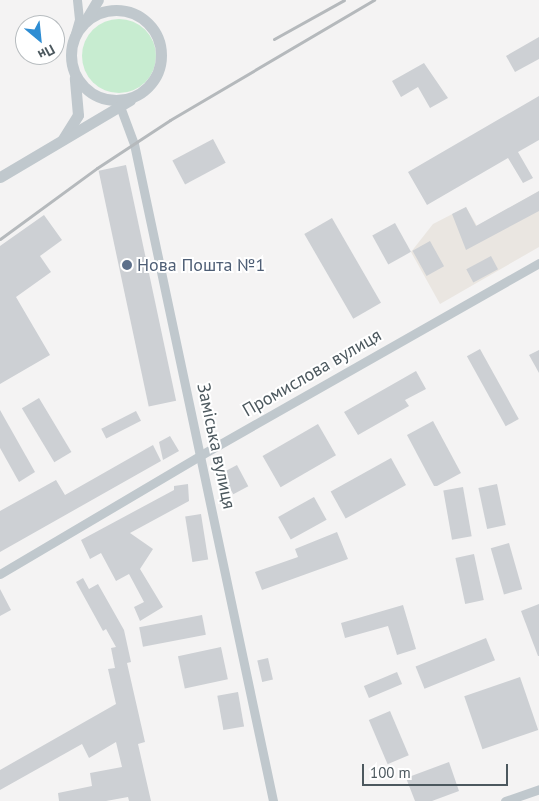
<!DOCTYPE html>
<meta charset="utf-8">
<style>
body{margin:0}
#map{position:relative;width:539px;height:801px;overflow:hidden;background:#f4f3f3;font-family:"PT Sans",sans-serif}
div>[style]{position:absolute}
.commercial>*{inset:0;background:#eae6e1}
.green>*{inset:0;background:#c7ecd0}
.round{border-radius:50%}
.building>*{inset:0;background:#cdd0d4;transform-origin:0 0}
.minor>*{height:9px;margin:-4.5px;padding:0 4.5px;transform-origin:4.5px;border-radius:4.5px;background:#c0c8cd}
.tertiary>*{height:11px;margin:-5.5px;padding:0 5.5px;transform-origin:5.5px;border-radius:5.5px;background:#c0c8cd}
.tertiary>.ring{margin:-5.5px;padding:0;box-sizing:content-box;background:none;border:11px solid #c0c8cd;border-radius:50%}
.rail>*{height:3px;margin:-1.5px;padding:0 1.5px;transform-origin:1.5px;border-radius:1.5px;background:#b5b9bc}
.dots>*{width:14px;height:14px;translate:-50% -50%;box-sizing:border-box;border:2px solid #fff;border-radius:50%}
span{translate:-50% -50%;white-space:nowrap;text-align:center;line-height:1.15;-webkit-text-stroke:4px #fff;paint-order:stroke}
.service-label{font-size:18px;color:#4e5e75}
.left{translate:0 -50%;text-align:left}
.street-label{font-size:18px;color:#4c585e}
.north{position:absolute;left:15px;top:15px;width:50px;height:50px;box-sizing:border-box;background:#fff;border:1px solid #b7bcbf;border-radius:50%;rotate:152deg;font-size:14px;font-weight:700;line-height:20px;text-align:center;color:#4c585e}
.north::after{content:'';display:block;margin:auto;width:18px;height:22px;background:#2e8dd3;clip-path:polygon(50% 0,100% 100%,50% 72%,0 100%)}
.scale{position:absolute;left:362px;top:764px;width:146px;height:22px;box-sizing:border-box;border:2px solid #4c585e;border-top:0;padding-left:6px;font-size:15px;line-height:18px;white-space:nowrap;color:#4c585e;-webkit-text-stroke:4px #fff;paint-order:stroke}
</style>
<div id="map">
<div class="commercial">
<div style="clip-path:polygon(539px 191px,539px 247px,440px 304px,411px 252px,433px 224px,466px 207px,477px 226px)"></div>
</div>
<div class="green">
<div class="round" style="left:82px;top:19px;width:74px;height:74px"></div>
</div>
<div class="building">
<div style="clip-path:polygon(539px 37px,539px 59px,515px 72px,506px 56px)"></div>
<div style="clip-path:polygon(424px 63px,448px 98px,430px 108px,418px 87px,401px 97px,392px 81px)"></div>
<div style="clip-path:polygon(539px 96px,539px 140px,518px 152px,533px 178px,523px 183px,508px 158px,427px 205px,408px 172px)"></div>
<div style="left:213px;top:139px;width:27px;height:46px;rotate:62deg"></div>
<div style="left:126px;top:165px;width:241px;height:28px;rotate:78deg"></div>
<div style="clip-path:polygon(539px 191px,539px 211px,466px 250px,452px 214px,466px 207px,476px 226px)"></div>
<div style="clip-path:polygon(44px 215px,62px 240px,40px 256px,51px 272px,16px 297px,50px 355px,0 384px,0 246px)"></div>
<div style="left:332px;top:218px;width:98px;height:32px;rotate:60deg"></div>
<div style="left:395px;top:223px;width:33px;height:26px;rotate:61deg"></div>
<div style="left:430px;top:241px;width:29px;height:20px;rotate:61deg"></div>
<div style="left:491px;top:256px;width:15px;height:28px;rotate:62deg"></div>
<div style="left:480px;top:349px;width:80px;height:15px;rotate:61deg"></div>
<div style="clip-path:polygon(539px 350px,539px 373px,529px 355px)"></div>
<div style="clip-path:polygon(416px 371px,426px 389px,405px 400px,409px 406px,358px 435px,344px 412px)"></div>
<div style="left:39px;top:398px;width:63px;height:20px;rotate:59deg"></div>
<div style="clip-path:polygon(0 410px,35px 472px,19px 482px,0 448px)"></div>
<div style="left:136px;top:411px;width:11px;height:39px;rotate:63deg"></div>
<div style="clip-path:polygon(433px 421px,461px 473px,437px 486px,434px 486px,407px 435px)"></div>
<div style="left:318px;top:424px;width:36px;height:64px;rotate:60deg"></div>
<div style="clip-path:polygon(170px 436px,179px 451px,163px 460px,159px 442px)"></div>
<div style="clip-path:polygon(153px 445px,161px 461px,0 552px,0 511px,56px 480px,65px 495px)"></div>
<div style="left:391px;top:458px;width:31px;height:69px;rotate:61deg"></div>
<div style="left:237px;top:465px;width:24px;height:17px;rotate:62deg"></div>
<div style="clip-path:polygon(188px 484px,189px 501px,130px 533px,153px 549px,140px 569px,163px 607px,140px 621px,134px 607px,144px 602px,129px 574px,116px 581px,101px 553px,90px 559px,81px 540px,174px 490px,174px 486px)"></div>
<div style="left:497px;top:484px;width:42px;height:19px;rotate:78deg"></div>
<div style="left:463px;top:487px;width:50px;height:20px;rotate:80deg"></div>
<div style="left:314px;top:497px;width:26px;height:41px;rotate:61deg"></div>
<div style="left:201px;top:514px;width:46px;height:16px;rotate:81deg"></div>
<div style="clip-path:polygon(337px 532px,348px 559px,262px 590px,255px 572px,298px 557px,295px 549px)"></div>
<div style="left:509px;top:543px;width:48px;height:19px;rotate:74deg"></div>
<div style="left:474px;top:554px;width:47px;height:19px;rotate:78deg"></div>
<div style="clip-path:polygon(83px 578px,89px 589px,98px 584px,124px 630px,131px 662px,127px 663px,145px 742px,138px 744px,151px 801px,129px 801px,128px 797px,106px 801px,59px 801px,58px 793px,92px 786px,90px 773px,122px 767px,116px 742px,89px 758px,82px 744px,0 790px,0 770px,116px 704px,108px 669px,115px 668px,111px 648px,116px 647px,106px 629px,103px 631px,76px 582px)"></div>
<div style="clip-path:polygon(0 589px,11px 610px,0 616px)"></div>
<div style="clip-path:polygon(539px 604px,539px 656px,538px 656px,521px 611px)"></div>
<div style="clip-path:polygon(403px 605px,416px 649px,397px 655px,388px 626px,345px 638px,341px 623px)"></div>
<div style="left:202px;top:615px;width:20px;height:64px;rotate:79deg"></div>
<div style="left:486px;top:638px;width:24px;height:76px;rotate:68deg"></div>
<div style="left:221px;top:647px;width:33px;height:44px;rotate:78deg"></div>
<div style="left:268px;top:658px;width:22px;height:11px;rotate:77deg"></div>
<div style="left:397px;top:672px;width:13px;height:36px;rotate:67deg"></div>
<div style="left:520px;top:677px;width:56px;height:59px;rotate:71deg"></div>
<div style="left:238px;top:692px;width:35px;height:21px;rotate:80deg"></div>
<div style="left:390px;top:711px;width:48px;height:23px;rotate:67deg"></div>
<div style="clip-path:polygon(449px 762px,459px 791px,432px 801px,415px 801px,406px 778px)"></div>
</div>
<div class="minor">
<div style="left:72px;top:44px;width:26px;rotate:-74deg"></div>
<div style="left:79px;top:19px;width:19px;rotate:-96deg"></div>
<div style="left:118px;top:101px;width:46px;rotate:69.6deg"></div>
<div style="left:134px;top:144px;width:672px;rotate:78.05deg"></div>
<div style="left:0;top:574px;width:234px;rotate:-30.6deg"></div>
<div style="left:201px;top:455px;width:389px;rotate:-29.6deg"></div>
<div style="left:505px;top:801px;width:36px;rotate:-19deg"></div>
</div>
<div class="tertiary">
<div class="ring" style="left:71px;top:10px;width:79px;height:79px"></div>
<div style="left:87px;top:18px;width:21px;rotate:-59deg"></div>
<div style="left:63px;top:139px;width:28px;rotate:-58deg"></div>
<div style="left:78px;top:115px;width:37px;rotate:-95deg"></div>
<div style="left:0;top:177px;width:151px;rotate:-30.6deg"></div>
</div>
<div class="rail">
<div style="left:274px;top:39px;width:80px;rotate:-29.1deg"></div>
<div style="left:0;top:239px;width:120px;rotate:-36.2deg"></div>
<div style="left:97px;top:168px;width:87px;rotate:-33.3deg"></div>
<div style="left:170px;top:120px;width:237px;rotate:-30.5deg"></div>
</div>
<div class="dots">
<div style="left:127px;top:265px;background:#5c6f8a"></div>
</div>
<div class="service-label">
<span class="left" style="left:137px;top:265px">Нова Пошта №1</span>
</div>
<div class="street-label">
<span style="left:312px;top:373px;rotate:-30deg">Промислова вулиця</span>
<span style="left:216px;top:446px;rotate:78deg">Заміська вулиця</span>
</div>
<div class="north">Пн</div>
<div class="scale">100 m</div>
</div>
